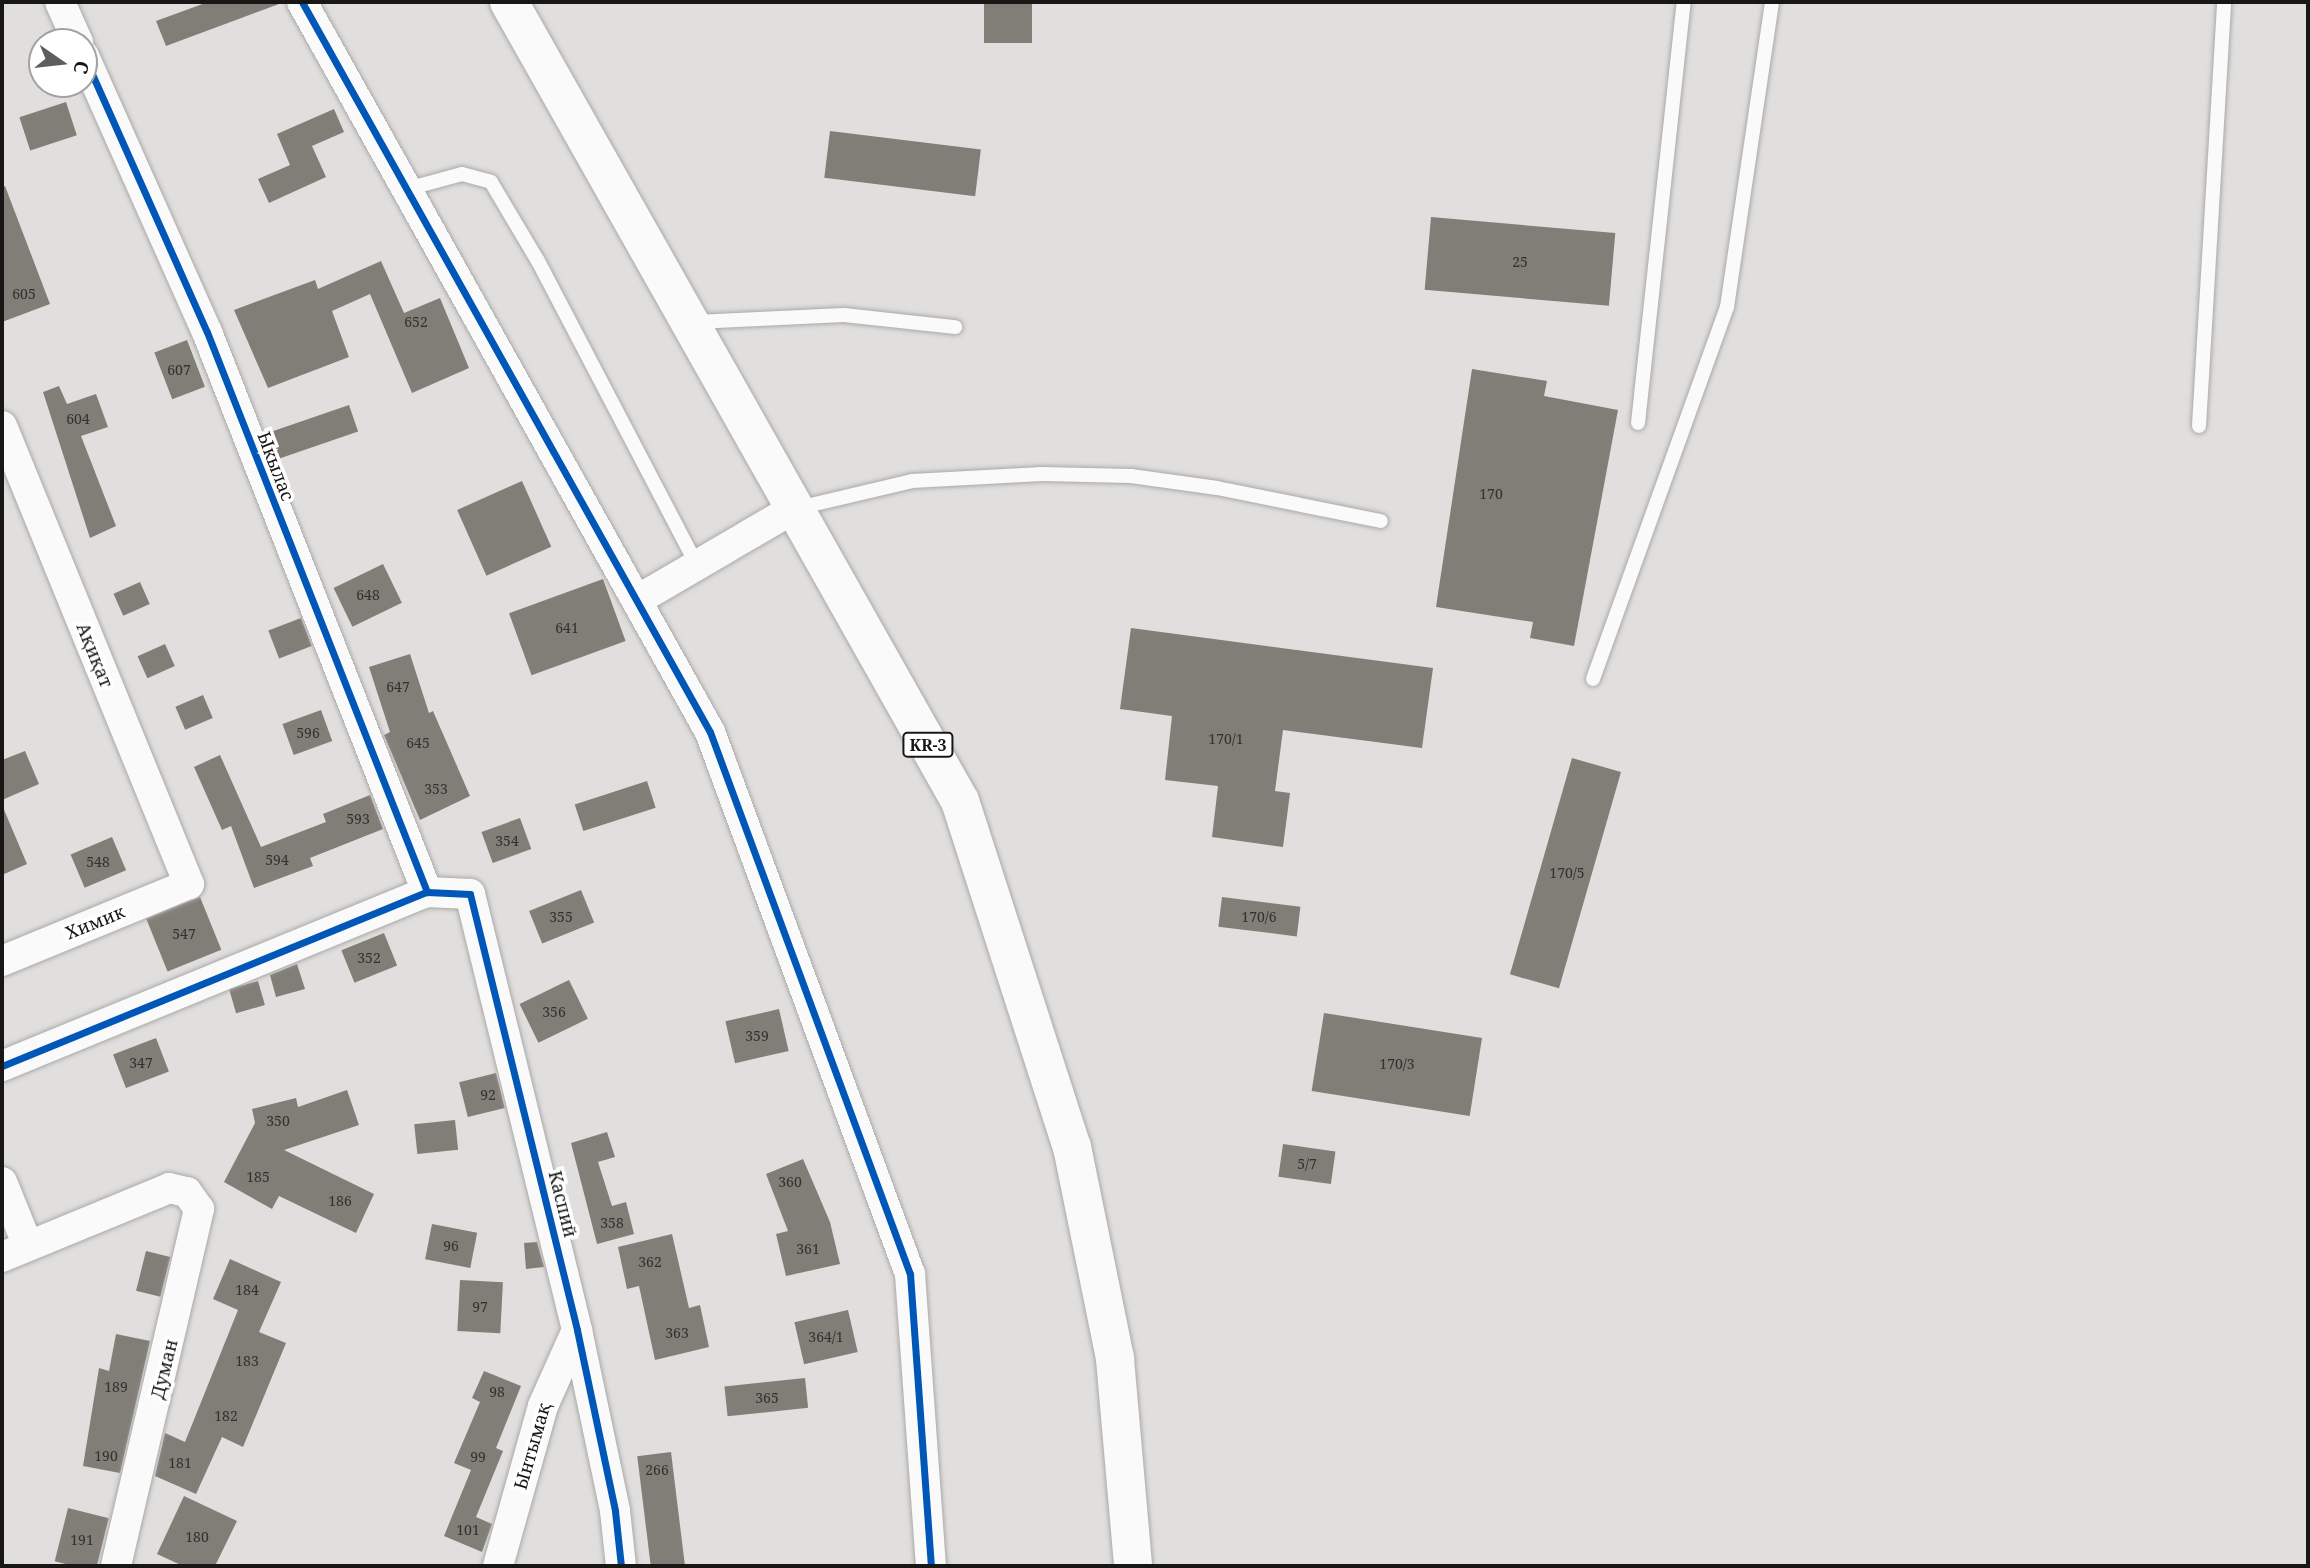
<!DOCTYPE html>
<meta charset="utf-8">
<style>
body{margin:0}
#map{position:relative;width:2310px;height:1568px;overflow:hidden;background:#e0dfde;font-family:"Noto Serif",serif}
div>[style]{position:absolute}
.building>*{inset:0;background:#817e77;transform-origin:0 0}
.roads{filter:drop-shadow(0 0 2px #aaa9a8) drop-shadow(0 0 2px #aaa9a8)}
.service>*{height:14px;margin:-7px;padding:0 7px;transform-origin:7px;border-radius:7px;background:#fafafa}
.minor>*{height:30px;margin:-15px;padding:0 15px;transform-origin:15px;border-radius:15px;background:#fafafa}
.primary>*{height:38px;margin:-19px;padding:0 19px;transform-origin:19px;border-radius:19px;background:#fafafa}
.cycleway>*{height:7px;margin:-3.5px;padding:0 3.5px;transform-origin:3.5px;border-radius:3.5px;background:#0057b8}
span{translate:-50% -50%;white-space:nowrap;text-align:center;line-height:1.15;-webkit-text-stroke:7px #fff;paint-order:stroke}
.number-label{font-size:14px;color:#32312e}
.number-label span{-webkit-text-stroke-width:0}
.shield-label span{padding:2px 5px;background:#fff;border:2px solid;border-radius:5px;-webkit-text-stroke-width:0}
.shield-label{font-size:16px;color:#171716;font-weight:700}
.street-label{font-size:18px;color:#171716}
.frame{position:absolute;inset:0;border:4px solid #171716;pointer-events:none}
.north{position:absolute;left:28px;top:28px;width:70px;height:70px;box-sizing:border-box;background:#fff;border:2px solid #a2a2a2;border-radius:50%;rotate:104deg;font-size:19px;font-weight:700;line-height:28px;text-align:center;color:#171716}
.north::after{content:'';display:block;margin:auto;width:24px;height:32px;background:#5d5d5c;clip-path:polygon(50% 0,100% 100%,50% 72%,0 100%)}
</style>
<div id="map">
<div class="building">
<div style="clip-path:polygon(208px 2px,278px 2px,279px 4px,166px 46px,156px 21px)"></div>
<div style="left:984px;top:2px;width:48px;height:41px"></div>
<div style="left:66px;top:102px;width:35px;height:49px;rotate:72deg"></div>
<div style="clip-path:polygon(334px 109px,344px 132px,312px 146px,326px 177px,269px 203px,258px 179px,290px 165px,277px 134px)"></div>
<div style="left:830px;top:131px;width:152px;height:47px;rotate:7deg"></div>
<div style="clip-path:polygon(5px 186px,50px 304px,2px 322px,2px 187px)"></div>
<div style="left:1431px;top:217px;width:185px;height:73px;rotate:5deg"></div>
<div style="clip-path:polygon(381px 261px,404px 313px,440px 298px,469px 368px,412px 393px,370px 294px,332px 311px,349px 357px,268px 388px,234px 310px,315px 280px,318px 289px)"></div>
<div style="left:187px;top:340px;width:50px;height:35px;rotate:69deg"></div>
<div style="clip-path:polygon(1472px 369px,1547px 381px,1544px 396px,1618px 410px,1574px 646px,1530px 638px,1533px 622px,1436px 607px)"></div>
<div style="clip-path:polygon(59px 386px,67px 404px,96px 394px,108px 427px,81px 436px,116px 526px,90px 538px,43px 392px)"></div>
<div style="left:349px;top:405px;width:28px;height:87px;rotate:71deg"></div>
<div style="left:522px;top:481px;width:72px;height:71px;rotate:66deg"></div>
<div style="left:383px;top:564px;width:43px;height:55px;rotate:64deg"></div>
<div style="left:603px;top:579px;width:66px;height:100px;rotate:70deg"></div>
<div style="left:140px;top:582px;width:24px;height:29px;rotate:66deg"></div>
<div style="left:301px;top:618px;width:30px;height:35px;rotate:69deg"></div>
<div style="clip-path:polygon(1131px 628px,1433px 668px,1422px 748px,1283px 730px,1275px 791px,1290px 793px,1283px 847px,1212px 837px,1218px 786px,1165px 780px,1172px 716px,1120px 709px)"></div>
<div style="left:165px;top:644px;width:24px;height:30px;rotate:66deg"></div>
<div style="clip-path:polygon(410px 654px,429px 713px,433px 711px,470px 796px,420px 820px,384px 735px,390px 732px,369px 667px)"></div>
<div style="left:203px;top:695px;width:25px;height:30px;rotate:67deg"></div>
<div style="left:321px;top:710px;width:33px;height:41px;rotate:70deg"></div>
<div style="clip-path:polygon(25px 751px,39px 784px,2px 800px,2px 760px)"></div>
<div style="clip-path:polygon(220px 755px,261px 847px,326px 822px,323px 814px,370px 795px,383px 829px,310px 858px,313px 866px,254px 888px,231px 826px,222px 830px,194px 767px)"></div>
<div style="left:1572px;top:758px;width:51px;height:225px;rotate:16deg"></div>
<div style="left:647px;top:781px;width:28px;height:76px;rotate:72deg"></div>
<div style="clip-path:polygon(2px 805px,27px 864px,2px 875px)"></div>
<div style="left:520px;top:818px;width:33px;height:41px;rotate:70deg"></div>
<div style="left:112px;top:837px;width:36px;height:45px;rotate:67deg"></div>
<div style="left:581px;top:890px;width:35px;height:56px;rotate:68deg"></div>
<div style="left:200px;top:897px;width:57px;height:58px;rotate:68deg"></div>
<div style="left:1222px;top:897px;width:79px;height:30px;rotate:7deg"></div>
<div style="left:384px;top:933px;width:35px;height:46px;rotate:68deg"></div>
<div style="clip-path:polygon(297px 964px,305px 989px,276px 997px,270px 975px)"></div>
<div style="left:569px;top:980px;width:43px;height:55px;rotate:64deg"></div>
<div style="left:258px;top:981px;width:25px;height:30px;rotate:74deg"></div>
<div style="left:779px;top:1009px;width:43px;height:55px;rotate:77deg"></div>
<div style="left:1324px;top:1013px;width:160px;height:79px;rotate:9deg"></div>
<div style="left:156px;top:1038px;width:36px;height:46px;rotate:69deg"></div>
<div style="left:496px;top:1073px;width:36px;height:38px;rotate:76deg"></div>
<div style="clip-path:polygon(347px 1090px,359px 1125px,284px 1150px,374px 1194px,356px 1233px,279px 1196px,272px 1209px,224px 1182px,255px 1123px,252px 1109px,296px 1098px,298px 1107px)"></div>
<div style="left:455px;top:1120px;width:30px;height:41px;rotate:84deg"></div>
<div style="clip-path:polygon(607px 1132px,615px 1157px,598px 1162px,612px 1206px,626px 1202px,634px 1234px,597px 1244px,571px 1143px)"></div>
<div style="left:1283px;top:1144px;width:53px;height:33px;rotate:8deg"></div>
<div style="clip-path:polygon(803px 1159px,830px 1222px,840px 1264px,786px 1276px,776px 1234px,788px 1231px,766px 1174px)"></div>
<div style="left:432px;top:1224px;width:46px;height:36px;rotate:11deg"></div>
<div style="clip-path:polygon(672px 1234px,689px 1308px,700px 1305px,709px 1347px,655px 1360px,639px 1286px,627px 1289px,618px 1247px)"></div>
<div style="clip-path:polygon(537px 1242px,544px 1267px,526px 1269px,524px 1243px)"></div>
<div style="left:146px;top:1251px;width:25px;height:41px;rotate:14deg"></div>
<div style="clip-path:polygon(230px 1259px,281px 1282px,259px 1332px,286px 1343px,243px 1447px,222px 1437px,196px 1494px,155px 1476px,165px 1433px,185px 1442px,238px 1310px,213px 1299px)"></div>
<div style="left:460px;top:1280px;width:43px;height:51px;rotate:3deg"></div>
<div style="left:848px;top:1310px;width:43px;height:55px;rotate:77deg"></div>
<div style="clip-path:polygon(116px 1334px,150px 1341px,120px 1473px,83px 1466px,99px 1368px,109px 1371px)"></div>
<div style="clip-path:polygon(484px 1371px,521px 1386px,496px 1448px,503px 1451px,476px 1517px,492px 1524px,482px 1552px,444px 1536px,471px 1470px,454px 1463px,480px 1402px,472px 1398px)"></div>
<div style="left:805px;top:1378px;width:30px;height:81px;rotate:84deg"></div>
<div style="left:671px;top:1452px;width:115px;height:34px;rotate:83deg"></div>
<div style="clip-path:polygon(184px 1496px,237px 1521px,215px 1566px,183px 1566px,157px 1554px)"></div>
<div style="left:68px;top:1508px;width:42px;height:55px;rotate:14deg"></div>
</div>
<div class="roads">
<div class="service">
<div style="left:407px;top:189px;width:57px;rotate:-15.3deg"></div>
<div style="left:462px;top:174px;width:30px;rotate:15deg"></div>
<div style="left:491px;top:182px;width:92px;rotate:59.3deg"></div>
<div style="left:538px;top:261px;width:343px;rotate:62.4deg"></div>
<div style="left:695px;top:322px;width:149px;rotate:-2.7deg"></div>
<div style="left:844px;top:315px;width:112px;rotate:6.2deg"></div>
<div style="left:1638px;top:423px;width:424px;rotate:-83.8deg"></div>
<div style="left:2199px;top:426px;width:425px;rotate:-86.6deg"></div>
<div style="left:798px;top:508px;width:117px;rotate:-13.3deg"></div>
<div style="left:912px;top:481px;width:130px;rotate:-3.1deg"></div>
<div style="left:1042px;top:474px;width:89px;rotate:1.3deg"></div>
<div style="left:1131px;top:476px;width:87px;rotate:7.9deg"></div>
<div style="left:1217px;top:488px;width:167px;rotate:11.4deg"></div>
<div style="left:1593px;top:679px;width:395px;rotate:-70.2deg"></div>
<div style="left:1727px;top:307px;width:308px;rotate:-81.6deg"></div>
</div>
<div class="minor">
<div style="left:60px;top:2px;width:44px;rotate:65.8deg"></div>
<div style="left:302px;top:2px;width:836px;rotate:60.8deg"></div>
<div style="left:710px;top:732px;width:578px;rotate:69.75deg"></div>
<div style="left:910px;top:1274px;width:293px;rotate:85.9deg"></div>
<div style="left:84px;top:56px;width:302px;rotate:66deg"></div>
<div style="left:207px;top:332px;width:602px;rotate:68.55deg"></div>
<div style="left:2px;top:426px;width:495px;rotate:67.8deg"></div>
<div style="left:189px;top:884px;width:202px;rotate:157.6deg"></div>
<div style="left:639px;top:599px;width:181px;rotate:-30.3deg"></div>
<div style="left:2px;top:1066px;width:459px;rotate:-22.3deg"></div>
<div style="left:427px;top:892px;width:43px;rotate:2.7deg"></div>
<div style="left:470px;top:894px;width:449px;rotate:76.2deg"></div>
<div style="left:577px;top:1330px;width:185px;rotate:78.1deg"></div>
<div style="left:615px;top:1511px;width:55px;rotate:83.8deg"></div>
<div style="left:2px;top:1182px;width:69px;rotate:67.9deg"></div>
<div style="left:2px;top:1257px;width:181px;rotate:-22.4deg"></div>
<div style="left:169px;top:1188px;width:18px;rotate:13deg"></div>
<div style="left:187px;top:1192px;width:21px;rotate:55deg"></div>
<div style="left:199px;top:1209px;width:367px;rotate:103.1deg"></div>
<div style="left:498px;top:1566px;width:166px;rotate:-74.3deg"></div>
<div style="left:543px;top:1406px;width:83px;rotate:-65.9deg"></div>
</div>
<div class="primary">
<div style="left:509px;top:2px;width:917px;rotate:60.56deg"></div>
<div style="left:960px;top:801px;width:364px;rotate:72.1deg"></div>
<div style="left:1072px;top:1147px;width:216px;rotate:78.5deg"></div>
<div style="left:1115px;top:1359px;width:208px;rotate:85deg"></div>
</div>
</div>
<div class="cycleway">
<div style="left:302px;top:2px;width:836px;rotate:60.8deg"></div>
<div style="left:710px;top:732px;width:578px;rotate:69.75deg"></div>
<div style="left:910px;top:1274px;width:293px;rotate:85.9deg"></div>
<div style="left:84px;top:56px;width:302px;rotate:66deg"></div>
<div style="left:207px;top:332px;width:602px;rotate:68.55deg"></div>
<div style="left:2px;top:1066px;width:459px;rotate:-22.3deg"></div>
<div style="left:427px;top:892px;width:43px;rotate:2.7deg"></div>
<div style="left:470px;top:894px;width:449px;rotate:76.2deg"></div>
<div style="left:577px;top:1330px;width:185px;rotate:78.1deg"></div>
<div style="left:615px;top:1511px;width:55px;rotate:83.8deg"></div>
</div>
<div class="number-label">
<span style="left:1520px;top:262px">25</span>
<span style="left:24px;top:294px">605</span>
<span style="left:416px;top:322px">652</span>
<span style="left:179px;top:370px">607</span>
<span style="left:78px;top:419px">604</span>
<span style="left:1491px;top:494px">170</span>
<span style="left:368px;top:595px">648</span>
<span style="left:567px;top:628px">641</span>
<span style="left:398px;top:687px">647</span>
<span style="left:308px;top:733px">596</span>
<span style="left:1226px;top:739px">170/1</span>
<span style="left:418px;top:743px">645</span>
<span style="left:436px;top:789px">353</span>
<span style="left:358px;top:819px">593</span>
<span style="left:507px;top:841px">354</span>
<span style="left:277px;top:860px">594</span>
<span style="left:98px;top:862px">548</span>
<span style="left:1567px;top:873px">170/5</span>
<span style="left:561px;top:917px">355</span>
<span style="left:1259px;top:917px">170/6</span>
<span style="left:184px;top:934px">547</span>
<span style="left:369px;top:958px">352</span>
<span style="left:554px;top:1012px">356</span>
<span style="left:757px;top:1036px">359</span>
<span style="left:141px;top:1063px">347</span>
<span style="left:1397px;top:1064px">170/3</span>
<span style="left:488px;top:1095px">92</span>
<span style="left:278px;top:1121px">350</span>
<span style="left:1307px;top:1164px">5/7</span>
<span style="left:258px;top:1177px">185</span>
<span style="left:790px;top:1182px">360</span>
<span style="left:340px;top:1201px">186</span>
<span style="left:612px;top:1223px">358</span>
<span style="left:451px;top:1246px">96</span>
<span style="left:808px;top:1249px">361</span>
<span style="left:650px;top:1262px">362</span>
<span style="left:247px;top:1290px">184</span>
<span style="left:480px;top:1307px">97</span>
<span style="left:677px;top:1333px">363</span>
<span style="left:826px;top:1337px">364/1</span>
<span style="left:247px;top:1361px">183</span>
<span style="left:116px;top:1387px">189</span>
<span style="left:497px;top:1392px">98</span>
<span style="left:767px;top:1398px">365</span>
<span style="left:226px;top:1416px">182</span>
<span style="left:106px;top:1456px">190</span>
<span style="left:478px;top:1457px">99</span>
<span style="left:180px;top:1463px">181</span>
<span style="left:657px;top:1470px">266</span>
<span style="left:468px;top:1530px">101</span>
<span style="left:197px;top:1537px">180</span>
<span style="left:82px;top:1540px">191</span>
</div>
<div class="shield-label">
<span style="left:928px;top:745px">KR-3</span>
</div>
<div class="street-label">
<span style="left:276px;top:466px;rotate:69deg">Ыкылас</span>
<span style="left:95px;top:655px;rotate:68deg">Ақиқат</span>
<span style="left:95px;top:922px;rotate:-22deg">Химик</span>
<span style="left:563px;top:1204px;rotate:76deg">Каспий</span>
<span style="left:164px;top:1369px;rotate:-76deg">Думан</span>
<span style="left:532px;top:1446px;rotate:-74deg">Ынтымақ</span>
</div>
<div class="frame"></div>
<div class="north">С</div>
</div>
